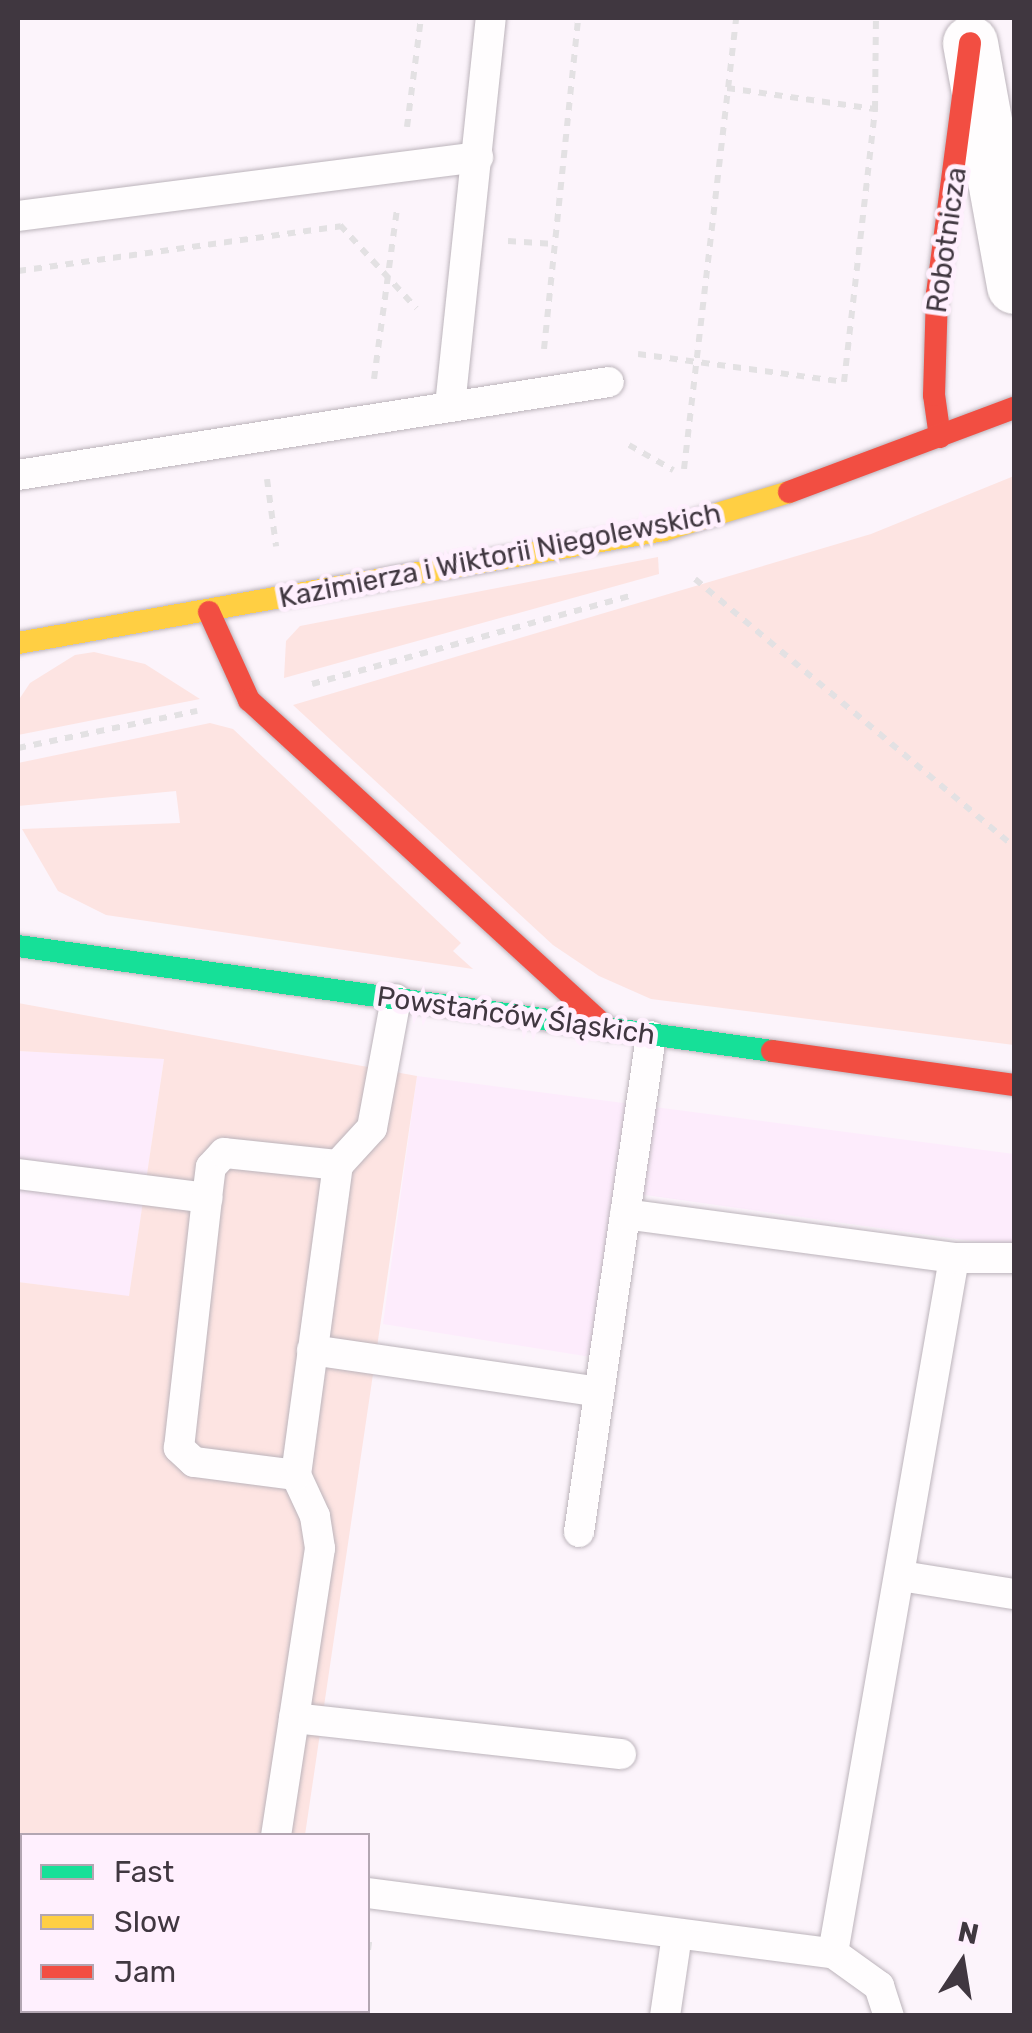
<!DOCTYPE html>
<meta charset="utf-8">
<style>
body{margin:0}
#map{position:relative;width:1032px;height:2033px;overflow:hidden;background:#fcf4fb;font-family:Rubik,sans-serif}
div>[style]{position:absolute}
.built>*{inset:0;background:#fdecfc}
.green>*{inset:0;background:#fde4e2}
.path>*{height:6px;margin-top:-3px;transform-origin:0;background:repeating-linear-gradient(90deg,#e3e1e3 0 8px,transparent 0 16px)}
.roads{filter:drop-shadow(0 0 2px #bcb4bb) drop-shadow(0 0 2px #bcb4bb)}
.lane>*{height:30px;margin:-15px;padding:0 15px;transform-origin:15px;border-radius:15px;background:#fffdfe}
.street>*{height:55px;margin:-27.5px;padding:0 27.5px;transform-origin:27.5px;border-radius:27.5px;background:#fffdfe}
.fast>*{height:22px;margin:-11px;padding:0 11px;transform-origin:11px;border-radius:11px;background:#16e098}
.slow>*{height:22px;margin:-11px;padding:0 11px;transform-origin:11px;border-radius:11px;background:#ffcf43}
.jam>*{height:22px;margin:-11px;padding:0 11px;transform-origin:11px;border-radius:11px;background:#f24e42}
span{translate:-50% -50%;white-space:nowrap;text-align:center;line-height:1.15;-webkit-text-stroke:10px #fff0fe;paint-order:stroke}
.street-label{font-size:28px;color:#403740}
.frame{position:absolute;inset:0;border:20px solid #403740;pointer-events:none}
.legend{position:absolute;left:20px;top:1833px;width:350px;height:180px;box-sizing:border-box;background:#fff0fe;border:2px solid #b3a6b2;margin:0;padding:12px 18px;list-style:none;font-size:30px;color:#403740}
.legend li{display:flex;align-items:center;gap:20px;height:50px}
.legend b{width:50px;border:2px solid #b3a6b2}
.north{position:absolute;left:912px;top:1913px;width:100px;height:100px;-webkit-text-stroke:8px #fff0fe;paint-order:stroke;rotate:12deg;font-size:28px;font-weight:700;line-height:40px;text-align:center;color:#403740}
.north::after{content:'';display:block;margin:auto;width:35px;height:45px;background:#403740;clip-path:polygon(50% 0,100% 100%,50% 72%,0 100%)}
</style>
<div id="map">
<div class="built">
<div style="clip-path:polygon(18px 1051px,164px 1059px,129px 1297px,18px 1282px)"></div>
<div style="clip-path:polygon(417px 1076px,1014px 1154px,1014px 1247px,617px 1191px,591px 1357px,383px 1324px)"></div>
</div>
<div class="green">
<div style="clip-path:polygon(1014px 476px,1014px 1045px,651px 999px,599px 976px,553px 945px,293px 705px,871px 534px)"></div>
<div style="clip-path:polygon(658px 557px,659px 574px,284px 678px,286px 641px,300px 626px)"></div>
<div style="clip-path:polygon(94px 652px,145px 664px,200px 699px,18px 735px,18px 701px,30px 683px,75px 655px)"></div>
<div style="clip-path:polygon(210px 723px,233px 729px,461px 943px,453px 951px,473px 969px,106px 915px,58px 891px,22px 829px,180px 823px,176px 791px,18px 806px,18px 763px)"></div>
<div style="clip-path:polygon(18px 1003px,417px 1076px,305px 1835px,22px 1836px,22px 2010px,279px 2011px,279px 2015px,18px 2016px,18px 1282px,129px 1296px,164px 1059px,18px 1051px)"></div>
</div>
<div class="path">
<div style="left:727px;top:88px;width:149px;rotate:8.1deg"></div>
<div style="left:407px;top:127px;width:110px;rotate:-82.7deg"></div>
<div style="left:340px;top:225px;width:113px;rotate:47.5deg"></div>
<div style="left:508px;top:241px;width:46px;rotate:3.7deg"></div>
<div style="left:18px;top:271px;width:326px;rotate:-7.9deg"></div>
<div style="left:544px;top:349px;width:333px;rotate:-84.1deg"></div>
<div style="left:638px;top:354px;width:208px;rotate:7.7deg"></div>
<div style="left:844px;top:382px;width:275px;rotate:-83.5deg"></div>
<div style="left:875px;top:109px;width:91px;rotate:-89.4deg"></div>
<div style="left:374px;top:379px;width:172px;rotate:-82.3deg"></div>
<div style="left:629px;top:445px;width:51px;rotate:29.6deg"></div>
<div style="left:684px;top:469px;width:454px;rotate:-83.4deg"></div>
<div style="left:267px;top:479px;width:68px;rotate:82.3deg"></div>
<div style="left:695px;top:579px;width:417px;rotate:40deg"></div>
<div style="left:312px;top:684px;width:332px;rotate:-15.5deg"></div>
<div style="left:18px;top:748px;width:183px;rotate:-11.7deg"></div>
<div style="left:368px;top:1950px;width:15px;rotate:-82deg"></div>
<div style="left:187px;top:2016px;width:6px;rotate:-90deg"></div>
</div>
<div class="roads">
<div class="lane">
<div style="left:18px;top:216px;width:464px;rotate:-7.3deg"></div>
<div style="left:450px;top:406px;width:390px;rotate:-84deg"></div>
<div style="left:18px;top:475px;width:598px;rotate:-8.94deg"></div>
<div style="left:18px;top:1174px;width:191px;rotate:7.2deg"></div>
<div style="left:954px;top:1258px;width:60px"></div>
<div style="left:312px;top:1350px;width:290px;rotate:8.3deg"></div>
<div style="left:296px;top:1475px;width:103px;rotate:-172.7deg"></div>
<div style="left:194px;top:1462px;width:21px;rotate:-137deg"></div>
<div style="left:179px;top:1448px;width:252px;rotate:-83.6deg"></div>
<div style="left:207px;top:1198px;width:31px;rotate:-83deg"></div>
<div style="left:211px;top:1167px;width:19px;rotate:-47deg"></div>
<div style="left:224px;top:1153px;width:115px;rotate:6deg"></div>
<div style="left:579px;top:1532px;width:501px;rotate:-81.74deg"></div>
<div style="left:901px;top:1576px;width:114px;rotate:9.1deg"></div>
<div style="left:294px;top:1718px;width:329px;rotate:6.3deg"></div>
<div style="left:276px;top:1836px;width:291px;rotate:-81.3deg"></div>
<div style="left:320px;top:1548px;width:32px;rotate:-99deg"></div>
<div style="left:315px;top:1516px;width:45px;rotate:-114.9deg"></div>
<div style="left:296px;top:1475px;width:313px;rotate:-82.3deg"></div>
<div style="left:338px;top:1165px;width:50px;rotate:-47.4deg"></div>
<div style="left:372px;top:1128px;width:131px;rotate:-79.5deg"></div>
<div style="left:368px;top:1893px;width:469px;rotate:7.4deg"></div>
<div style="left:833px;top:1953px;width:705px;rotate:-80.12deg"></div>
<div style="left:954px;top:1258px;width:332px;rotate:-172.4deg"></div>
<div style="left:833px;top:1953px;width:57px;rotate:35.7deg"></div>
<div style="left:879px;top:1986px;width:32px;rotate:72deg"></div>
<div style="left:323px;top:2016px;width:6px;rotate:-81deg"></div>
<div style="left:665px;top:2016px;width:82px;rotate:-81.6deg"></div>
</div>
<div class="street">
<div style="left:970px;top:43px;width:247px;rotate:79.7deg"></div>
</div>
<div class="fast">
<div style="left:18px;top:946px;width:761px;rotate:7.93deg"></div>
</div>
<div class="slow">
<div style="left:18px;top:643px;width:656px;rotate:-9.92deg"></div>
<div style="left:664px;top:530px;width:131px;rotate:-16.9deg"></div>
</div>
<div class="jam">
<div style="left:940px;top:437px;width:42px;rotate:-98.1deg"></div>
<div style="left:934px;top:395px;width:101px;rotate:-88.3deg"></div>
<div style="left:937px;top:294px;width:253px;rotate:-82.5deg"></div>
<div style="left:789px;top:492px;width:240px;rotate:-20.5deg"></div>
<div style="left:209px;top:612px;width:97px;rotate:65.6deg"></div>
<div style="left:249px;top:700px;width:488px;rotate:42.5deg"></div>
<div style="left:772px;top:1051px;width:244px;rotate:8deg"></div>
</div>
</div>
<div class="street-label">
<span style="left:947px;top:240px;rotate:-82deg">Robotnicza</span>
<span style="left:500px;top:556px;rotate:-11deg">Kazimierza i Wiktorii Niegolewskich</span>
<span style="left:516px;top:1016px;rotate:8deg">Powstańców Śląskich</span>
</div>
<div class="frame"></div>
<ul class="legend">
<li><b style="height:12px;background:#16e098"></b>Fast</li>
<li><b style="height:12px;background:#ffcf43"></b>Slow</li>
<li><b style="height:12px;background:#f24e42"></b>Jam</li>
</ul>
<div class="north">N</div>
</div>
